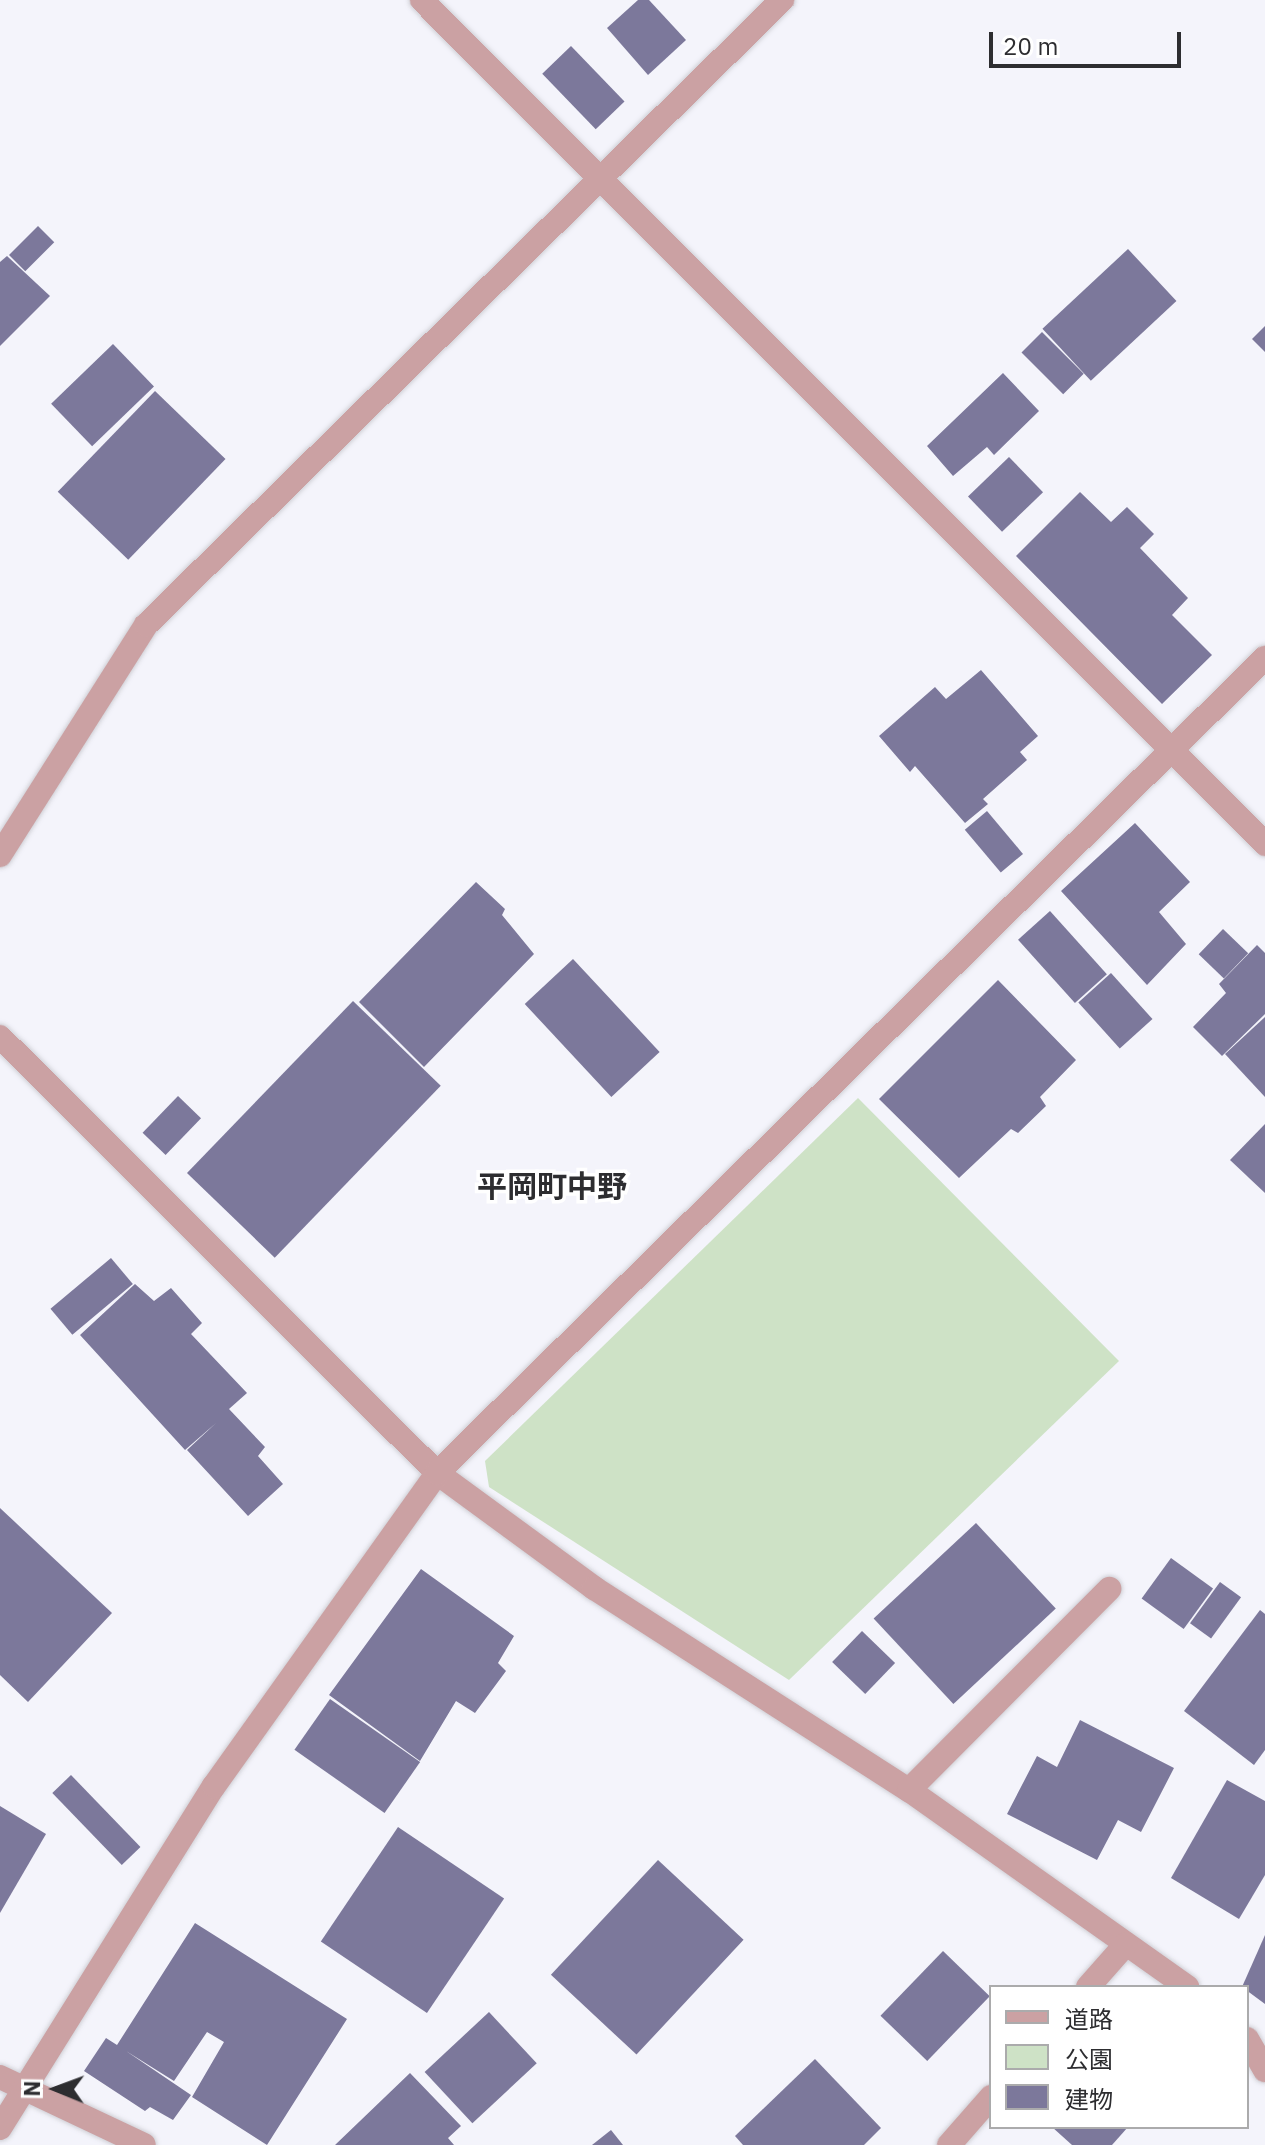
<!DOCTYPE html>
<meta charset="utf-8">
<style>
body{margin:0}
#map{position:relative;width:1265px;height:2145px;overflow:hidden;background:#f4f4fb;font-family:"IBM Plex Sans","Noto Sans JP",sans-serif}
div>[style]{position:absolute}
.green>*{inset:0;background:#cee2c6}
.building>*{inset:0;background:#7c789b;transform-origin:0 0}
.roads{filter:drop-shadow(0 0 2px #d0d0d6) drop-shadow(0 0 2px #d0d0d6)}
.minor>*{height:24px;margin:-12px;padding:0 12px;transform-origin:12px;border-radius:12px;background:#cba1a3}
span{translate:-50% -50%;white-space:nowrap;text-align:center;line-height:1.15;-webkit-text-stroke:7px #fff;paint-order:stroke}
.quarter-label{font-size:30px;color:#2d2d30;font-weight:700}
.legend{position:absolute;left:989px;top:1985px;width:260px;height:144px;box-sizing:border-box;background:#fff;border:2px solid #ababac;margin:0;padding:10px 14px;list-style:none;font-size:24px;color:#2d2d30}
.legend li{display:flex;align-items:center;gap:16px;height:40px}
.legend b{width:40px;border:2px solid #ababac}
.north{position:absolute;left:16px;top:2049px;width:80px;height:80px;-webkit-text-stroke:6px #fff;paint-order:stroke;rotate:271deg;font-size:22px;font-weight:700;line-height:32px;text-align:center;color:#2d2d30}
.north::after{content:'';display:block;margin:auto;width:28px;height:36px;background:#2d2d30;clip-path:polygon(50% 0,100% 100%,50% 72%,0 100%)}
.scale{position:absolute;left:989px;top:32px;width:192px;height:36px;box-sizing:border-box;border:4px solid #2d2d30;border-top:0;padding-left:10px;font-size:24px;line-height:28px;white-space:nowrap;color:#2d2d30;-webkit-text-stroke:6px #fff;paint-order:stroke}
</style>
<div id="map">
<div class="green">
<div style="clip-path:polygon(858px 1098px,1119px 1361px,789px 1680px,489px 1487px,485px 1461px)"></div>
</div>
<div class="building">
<div style="clip-path:polygon(638px 0,649px 0,686px 40px,648px 75px,607px 28px)"></div>
<div style="left:571px;top:46px;width:77px;height:40px;rotate:46deg"></div>
<div style="left:38px;top:226px;width:23px;height:41px;rotate:45deg"></div>
<div style="left:1128px;top:249px;width:71px;height:117px;rotate:47deg"></div>
<div style="clip-path:polygon(7px 256px,50px 296px,0 346px,0 262px)"></div>
<div style="clip-path:polygon(1265px 326px,1265px 352px,1252px 339px)"></div>
<div style="left:1042px;top:332px;width:59px;height:29px;rotate:45deg"></div>
<div style="left:113px;top:344px;width:59px;height:86px;rotate:46deg"></div>
<div style="clip-path:polygon(1003px 373px,1039px 411px,994px 455px,987px 447px,953px 476px,927px 446px)"></div>
<div style="left:155px;top:391px;width:98px;height:140px;rotate:44deg"></div>
<div style="left:1009px;top:457px;width:49px;height:57px;rotate:46deg"></div>
<div style="clip-path:polygon(1080px 492px,1111px 522px,1127px 507px,1154px 534px,1140px 548px,1188px 598px,1172px 615px,1212px 655px,1162px 704px,1016px 556px)"></div>
<div style="clip-path:polygon(981px 670px,1038px 736px,1020px 752px,1027px 760px,983px 799px,988px 804px,965px 823px,915px 766px,910px 772px,879px 736px,935px 687px,946px 699px)"></div>
<div style="left:987px;top:811px;width:56px;height:29px;rotate:50deg"></div>
<div style="clip-path:polygon(1135px 823px,1190px 882px,1159px 912px,1186px 944px,1147px 985px,1061px 891px)"></div>
<div style="clip-path:polygon(476px 882px,505px 909px,502px 915px,534px 954px,424px 1067px,359px 1002px)"></div>
<div style="left:1050px;top:911px;width:85px;height:43px;rotate:48deg"></div>
<div style="left:1223px;top:929px;width:35px;height:35px;rotate:44deg"></div>
<div style="clip-path:polygon(1257px 945px,1265px 953px,1265px 1014px,1222px 1056px,1193px 1027px,1226px 993px,1219px 984px)"></div>
<div style="left:573px;top:959px;width:127px;height:66px;rotate:47deg"></div>
<div style="left:1111px;top:973px;width:62px;height:44px;rotate:48deg"></div>
<div style="clip-path:polygon(998px 980px,1076px 1060px,1040px 1097px,1046px 1106px,1018px 1133px,1011px 1129px,959px 1178px,879px 1099px)"></div>
<div style="left:353px;top:1001px;width:122px;height:239px;rotate:44deg"></div>
<div style="clip-path:polygon(1265px 1017px,1265px 1097px,1225px 1054px)"></div>
<div style="left:178px;top:1096px;width:32px;height:51px;rotate:44deg"></div>
<div style="clip-path:polygon(1265px 1124px,1265px 1193px,1230px 1160px)"></div>
<div style="left:111px;top:1258px;width:34px;height:79px;rotate:50deg"></div>
<div style="clip-path:polygon(135px 1284px,154px 1301px,171px 1288px,202px 1323px,191px 1334px,247px 1393px,229px 1409px,265px 1447px,258px 1456px,283px 1484px,248px 1516px,187px 1450px,216px 1423px,185px 1450px,80px 1335px)"></div>
<div style="clip-path:polygon(0 1508px,112px 1613px,28px 1702px,0 1675px)"></div>
<div style="left:976px;top:1523px;width:117px;height:140px;rotate:47deg"></div>
<div style="left:1171px;top:1558px;width:52px;height:50px;rotate:36deg"></div>
<div style="clip-path:polygon(421px 1569px,514px 1636px,498px 1663px,506px 1671px,475px 1713px,456px 1701px,420px 1761px,329px 1695px)"></div>
<div style="left:1220px;top:1582px;width:26px;height:51px;rotate:36deg"></div>
<div style="clip-path:polygon(1260px 1610px,1265px 1614px,1265px 1750px,1254px 1765px,1184px 1711px)"></div>
<div style="left:862px;top:1631px;width:46px;height:43px;rotate:44deg"></div>
<div style="left:330px;top:1699px;width:110px;height:62px;rotate:35deg"></div>
<div style="clip-path:polygon(1080px 1720px,1174px 1768px,1141px 1832px,1118px 1820px,1097px 1860px,1007px 1814px,1037px 1756px,1057px 1767px)"></div>
<div style="left:71px;top:1775px;width:100px;height:26px;rotate:46deg"></div>
<div style="clip-path:polygon(1227px 1780px,1265px 1801px,1265px 1875px,1239px 1919px,1171px 1878px)"></div>
<div style="clip-path:polygon(0 1806px,46px 1834px,0 1913px)"></div>
<div style="left:398px;top:1827px;width:128px;height:138px;rotate:34deg"></div>
<div style="left:658px;top:1860px;width:117px;height:157px;rotate:43deg"></div>
<div style="clip-path:polygon(195px 1923px,347px 2019px,267px 2145px,192px 2097px,224px 2042px,207px 2032px,174px 2081px,126px 2051px,191px 2095px,173px 2120px,150px 2107px,145px 2111px,84px 2071px,106px 2038px,117px 2045px)"></div>
<div style="clip-path:polygon(1265px 1935px,1265px 2004px,1242px 1987px)"></div>
<div style="left:943px;top:1951px;width:65px;height:90px;rotate:44deg"></div>
<div style="left:489px;top:2012px;width:70px;height:88px;rotate:47deg"></div>
<div style="clip-path:polygon(815px 2059px,881px 2128px,864px 2145px,743px 2145px,735px 2136px)"></div>
<div style="clip-path:polygon(410px 2073px,461px 2126px,448px 2138px,454px 2145px,335px 2145px)"></div>
<div style="clip-path:polygon(1052px 2127px,1128px 2127px,1112px 2145px,1072px 2145px)"></div>
<div style="clip-path:polygon(611px 2130px,623px 2145px,592px 2145px)"></div>
</div>
<div class="roads">
<div class="minor">
<div style="left:422px;top:0;width:1193px;rotate:45.03deg"></div>
<div style="left:0;top:855px;width:272px;rotate:-57.6deg"></div>
<div style="left:146px;top:625px;width:892px;rotate:-44.5deg"></div>
<div style="left:0;top:1037px;width:617px;rotate:44.93deg"></div>
<div style="left:437px;top:1473px;width:195px;rotate:36.2deg"></div>
<div style="left:594px;top:1588px;width:374px;rotate:32.7deg"></div>
<div style="left:909px;top:1790px;width:341px;rotate:35.3deg"></div>
<div style="left:909px;top:1790px;width:284px;rotate:-45.1deg"></div>
<div style="left:1088px;top:1987px;width:57px;rotate:-48.5deg"></div>
<div style="left:1247px;top:2039px;width:36px;rotate:60deg"></div>
<div style="left:0;top:2077px;width:159px;rotate:25.3deg"></div>
<div style="left:0;top:2128px;width:403px;rotate:-58deg"></div>
<div style="left:214px;top:1786px;width:384px;rotate:-54.5deg"></div>
<div style="left:437px;top:1473px;width:1162px;rotate:-44.55deg"></div>
<div style="left:949px;top:2145px;width:64px;rotate:-48.8deg"></div>
</div>
</div>
<div class="quarter-label">
<span style="left:552px;top:1186px">平岡町中野</span>
</div>
<ul class="legend">
<li><b style="height:10px;background:#cba1a3"></b>道路</li>
<li><b style="height:22px;background:#cee2c6"></b>公園</li>
<li><b style="height:22px;background:#7c789b"></b>建物</li>
</ul>
<div class="north">N</div>
<div class="scale">20 m</div>
</div>
